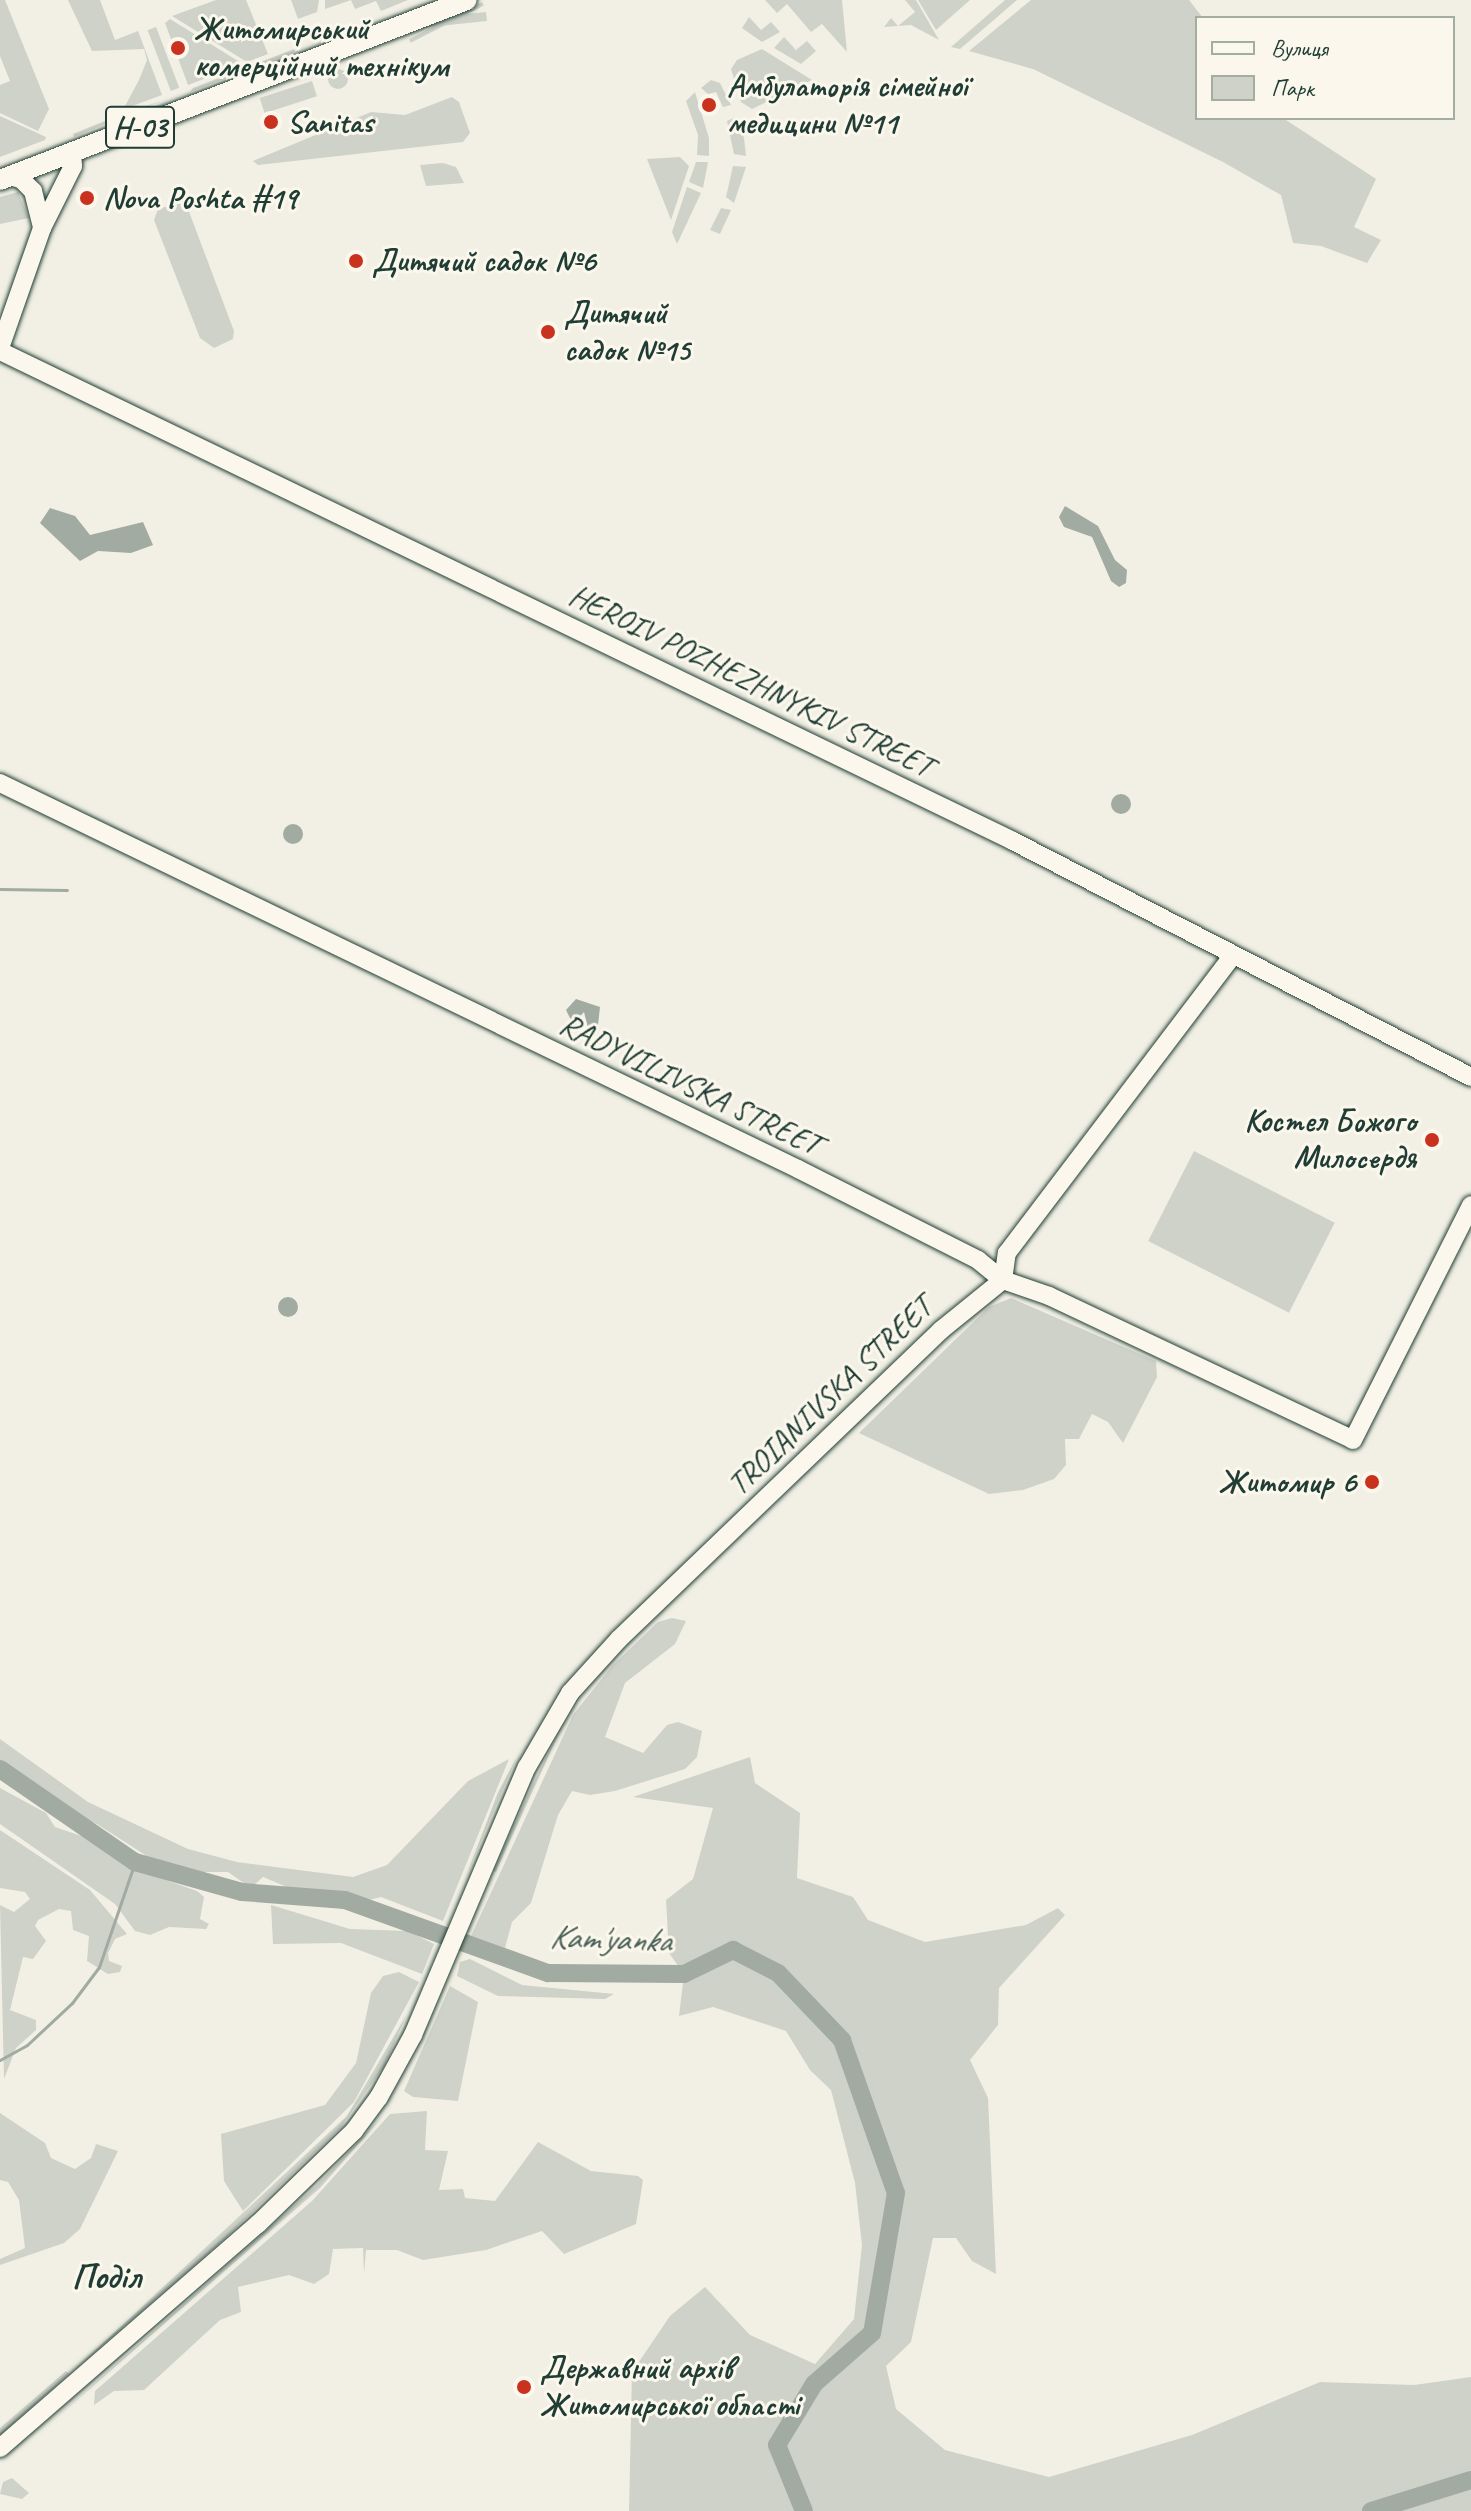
<!DOCTYPE html>
<meta charset="utf-8">
<style>
body{margin:0}
#map{position:relative;width:1471px;height:2511px;overflow:hidden;background:#f2f0e5;font-family:Caveat,sans-serif}
div>[style]{position:absolute}
.green>*{inset:0;background:#cfd2c8;transform-origin:0 0}
.round{border-radius:50%}
.water>*{inset:0;background:#a2aba1}
.stream>*{height:3px;margin:-1.5px;padding:0 1.5px;transform-origin:1.5px;border-radius:1.5px;background:#a2aba1}
.river>*{height:18px;margin:-9px;padding:0 9px;transform-origin:9px;border-radius:9px;background:#a2aba1}
.roads{filter:drop-shadow(0 0 2px #1f3d34) drop-shadow(0 0 2px #1f3d34)}
.secondary>*{height:18px;margin:-9px;padding:0 9px;transform-origin:9px;border-radius:9px;background:#fbf7ec}
.primary>*{height:20px;margin:-10px;padding:0 10px;transform-origin:10px;border-radius:10px;background:#fbf7ec}
.dots>*{width:22px;height:22px;translate:-50% -50%;box-sizing:border-box;border:4px solid #fbf7ec;border-radius:50%}
span{translate:-50% -50%;white-space:nowrap;text-align:center;line-height:1.15;-webkit-text-stroke:6px #fbf7ec;paint-order:stroke}
.shield-label span{padding:2px 6px;background:#fbf7ec;border:2px solid;border-radius:6px;-webkit-text-stroke-width:0}
.shield-label{font-size:30px;color:#1f3d34;font-weight:700}
.poi-label{font-size:32px;color:#1f3d34;font-weight:700}
.left{translate:0 -50%;text-align:left}
.right{translate:-100% -50%;text-align:right}
.street-label{font-size:32px;color:#1f3d34}
.water-label{font-size:34px;color:#465e55;font-style:italic}
.quarter-label{font-size:36px;color:#1f3d34;font-weight:700}
.legend{position:absolute;left:1195px;top:16px;width:260px;height:104px;box-sizing:border-box;background:#fbf7ec;border:2px solid #a3ada2;margin:0;padding:10px 14px;list-style:none;font-size:24px;color:#1f3d34}
.legend li{display:flex;align-items:center;gap:16px;height:40px}
.legend b{width:40px;border:2px solid #a3ada2}
</style>
<div id="map">
<div class="green">
<div style="clip-path:polygon(0 0,5px 0,49px 109px,38px 131px,0 113px,0 85px,10px 81px,0 56px)"></div>
<div style="clip-path:polygon(68px 0,100px 0,115px 40px,138px 31px,162px 95px,116px 112px,125px 106px,139px 80px,147px 60px,144px 49px,92px 51px)"></div>
<div style="clip-path:polygon(216px 0,246px 0,268px 54px,247px 62px,172px 16px)"></div>
<div style="clip-path:polygon(291px 0,319px 0,317px 12px,298px 19px)"></div>
<div style="clip-path:polygon(325px 0,408px 0,381px 11px,376px 1px,355px 9px,351px 0,325px 9px)"></div>
<div style="clip-path:polygon(765px 0,842px 0,847px 52px,822px 24px,811px 32px,787px 4px,777px 13px)"></div>
<div style="clip-path:polygon(905px 0,916px 0,939px 40px,911px 25px,884px 27px,891px 18px,898px 26px,915px 12px)"></div>
<div style="clip-path:polygon(918px 0,970px 0,936px 30px)"></div>
<div style="clip-path:polygon(1005px 0,1017px 0,960px 49px,951px 47px)"></div>
<div style="clip-path:polygon(1031px 0,1189px 0,1203px 18px,1197px 18px,1197px 118px,1283px 118px,1376px 179px,1354px 227px,1381px 240px,1367px 263px,1321px 246px,1293px 243px,1281px 195px,1223px 162px,1033px 69px,969px 51px)"></div>
<div style="left:482px;top:2px;width:4px;height:82px;rotate:63deg"></div>
<div style="left:486px;top:12px;width:9px;height:82px;rotate:84deg"></div>
<div style="clip-path:polygon(749px 17px,761px 30px,771px 22px,780px 32px,762px 42px,742px 28px)"></div>
<div style="clip-path:polygon(170px 19px,243px 64px,188px 85px,165px 23px)"></div>
<div style="left:156px;top:27px;width:65px;height:9px;rotate:69deg"></div>
<div style="clip-path:polygon(784px 37px,796px 50px,807px 41px,816px 51px,801px 64px,774px 48px)"></div>
<div style="clip-path:polygon(294px 49px,295px 52px,190px 92px,193px 88px)"></div>
<div style="clip-path:polygon(762px 49px,812px 80px,752px 109px,741px 102px,731px 69px,737px 60px)"></div>
<div class="round" style="left:328px;top:69px;width:20px;height:20px"></div>
<div style="clip-path:polygon(711px 80px,720px 83px,731px 105px,723px 107px,716px 92px,708px 94px,701px 88px)"></div>
<div style="left:312px;top:81px;width:16px;height:55px;rotate:72deg"></div>
<div style="clip-path:polygon(695px 92px,709px 138px,709px 156px,697px 155px,698px 135px,686px 101px)"></div>
<div style="clip-path:polygon(452px 97px,459px 102px,470px 133px,463px 142px,258px 165px,253px 161px,371px 112px,405px 115px)"></div>
<div style="clip-path:polygon(161px 101px,74px 137px,73px 134px,112px 118px)"></div>
<div style="clip-path:polygon(0 116px,46px 137px,45px 140px,0 157px)"></div>
<div style="clip-path:polygon(736px 117px,744px 138px,746px 156px,734px 154px,727px 121px)"></div>
<div style="clip-path:polygon(680px 157px,689px 166px,671px 220px,647px 159px)"></div>
<div style="clip-path:polygon(696px 162px,708px 162px,703px 188px,689px 182px)"></div>
<div style="clip-path:polygon(443px 163px,456px 167px,464px 183px,426px 186px,420px 165px)"></div>
<div style="clip-path:polygon(733px 166px,746px 167px,734px 203px,726px 197px)"></div>
<div style="clip-path:polygon(687px 187px,701px 193px,677px 244px,672px 232px)"></div>
<div style="clip-path:polygon(18px 192px,29px 218px,0 224px,0 197px)"></div>
<div style="clip-path:polygon(179px 203px,188px 209px,234px 331px,233px 339px,214px 348px,200px 338px,154px 220px,158px 209px)"></div>
<div style="clip-path:polygon(721px 208px,731px 210px,720px 234px,710px 230px)"></div>
<div style="left:1194px;top:1151px;width:158px;height:101px;rotate:27deg"></div>
<div style="clip-path:polygon(1011px 1298px,1156px 1361px,1157px 1377px,1123px 1443px,1108px 1422px,1092px 1414px,1079px 1439px,1065px 1439px,1066px 1465px,1054px 1479px,1023px 1490px,989px 1494px,859px 1433px,989px 1307px)"></div>
<div style="clip-path:polygon(672px 1618px,686px 1621px,675px 1644px,625px 1683px,605px 1737px,643px 1753px,667px 1725px,678px 1722px,702px 1731px,697px 1757px,685px 1769px,615px 1791px,590px 1795px,572px 1791px,558px 1815px,531px 1903px,512px 1922px,505px 1948px,471px 1936px,573px 1715px,612px 1666px,658px 1622px)"></div>
<div style="clip-path:polygon(564px 1722px,496px 1872px,493px 1871px,532px 1786px)"></div>
<div style="clip-path:polygon(0 1739px,88px 1802px,188px 1849px,237px 1862px,353px 1877px,387px 1865px,468px 1781px,509px 1759px,443px 1921px,381px 1897px,337px 1908px,263px 1877px,251px 1888px,228px 1872px,197px 1872px,156px 1862px,97px 1824px,39px 1798px,39px 1790px,31px 1791px,0 1766px)"></div>
<div style="clip-path:polygon(750px 1757px,755px 1783px,800px 1813px,797px 1878px,853px 1897px,868px 1920px,925px 1942px,1026px 1925px,1058px 1908px,1065px 1915px,999px 1988px,998px 2025px,970px 2060px,988px 2098px,996px 2274px,972px 2261px,956px 2238px,933px 2238px,911px 2342px,886px 2366px,896px 2409px,945px 2450px,1049px 2477px,1192px 2435px,1320px 2382px,1414px 2385px,1471px 2377px,1471px 2511px,629px 2511px,632px 2372px,670px 2316px,705px 2287px,750px 2335px,815px 2364px,854px 2319px,862px 2245px,855px 2183px,831px 2090px,810px 2070px,786px 2031px,713px 2007px,679px 2016px,684px 1974px,669px 1953px,666px 1900px,693px 1879px,713px 1808px,633px 1797px)"></div>
<div style="clip-path:polygon(516px 1759px,481px 1841px,466px 1877px,498px 1792px)"></div>
<div style="clip-path:polygon(0 1788px,46px 1813px,55px 1827px,99px 1842px,129px 1867px,197px 1891px,204px 1897px,200px 1919px,209px 1924px,206px 1929px,169px 1927px,150px 1935px,135px 1931px,115px 1904px,0 1824px)"></div>
<div style="clip-path:polygon(0 1830px,90px 1890px,127px 1934px,115px 1939px,108px 1953px,109px 1961px,122px 1966px,120px 1972px,108px 1974px,87px 1961px,89px 1936px,73px 1930px,71px 1911px,59px 1909px,38px 1920px,35px 1926px,46px 1941px,33px 1959px,23px 1957px,10px 2010px,36px 2020px,36px 2030px,16px 2048px,4px 2079px,0 1905px,14px 1912px,30px 1899px,25px 1892px,0 1888px)"></div>
<div style="clip-path:polygon(271px 1905px,350px 1929px,408px 1931px,434px 1944px,422px 1974px,341px 1943px,273px 1944px)"></div>
<div style="clip-path:polygon(470px 1959px,522px 1985px,614px 1994px,605px 1999px,498px 1996px,457px 1976px,460px 1962px)"></div>
<div style="clip-path:polygon(399px 1972px,419px 1982px,354px 2102px,243px 2211px,224px 2181px,221px 2134px,325px 2105px,356px 2063px,371px 1993px,383px 1976px)"></div>
<div style="clip-path:polygon(450px 1986px,478px 2002px,458px 2101px,413px 2097px,404px 2091px)"></div>
<div style="clip-path:polygon(407px 2014px,384px 2066px,341px 2127px,223px 2240px,75px 2369px,347px 2116px)"></div>
<div style="clip-path:polygon(427px 2111px,425px 2150px,448px 2151px,439px 2190px,463px 2189px,465px 2198px,495px 2201px,538px 2142px,591px 2171px,638px 2176px,643px 2180px,636px 2224px,564px 2254px,542px 2231px,486px 2250px,423px 2260px,397px 2250px,366px 2250px,364px 2274px,363px 2248px,333px 2249px,329px 2274px,314px 2284px,289px 2275px,238px 2287px,241px 2312px,220px 2320px,144px 2390px,114px 2391px,94px 2405px,95px 2391px,312px 2201px,390px 2114px)"></div>
<div style="clip-path:polygon(0 2113px,45px 2143px,51px 2158px,75px 2169px,91px 2158px,96px 2144px,118px 2151px,80px 2229px,64px 2243px,0 2265px,0 2259px,25px 2248px,19px 2200px,8px 2182px,0 2180px)"></div>
<div style="clip-path:polygon(384px 2115px,320px 2188px,47px 2426px,317px 2185px)"></div>
<div style="clip-path:polygon(66px 2371px,69px 2374px,0 2435px,0 2428px)"></div>
<div style="clip-path:polygon(12px 2478px,29px 2493px,22px 2499px,0 2494px,3px 2482px)"></div>
</div>
<div class="water">
<div style="clip-path:polygon(1065px 506px,1098px 526px,1115px 560px,1127px 570px,1126px 583px,1119px 587px,1111px 581px,1092px 537px,1064px 527px,1059px 517px)"></div>
<div style="clip-path:polygon(50px 508px,75px 516px,90px 535px,143px 522px,153px 545px,131px 553px,98px 551px,80px 561px,40px 523px)"></div>
<div class="round" style="left:1111px;top:794px;width:20px;height:20px"></div>
<div class="round" style="left:283px;top:824px;width:20px;height:20px"></div>
<div style="clip-path:polygon(576px 999px,600px 1007px,598px 1025px,590px 1036px,584px 1012px,573px 1024px,566px 1010px)"></div>
<div class="round" style="left:278px;top:1297px;width:20px;height:20px"></div>
</div>
<div class="stream">
<div style="left:0;top:889px;width:67px;rotate:0.9deg"></div>
<div style="left:0;top:2060px;width:31px;rotate:-29deg"></div>
<div style="left:27px;top:2045px;width:62px;rotate:-43deg"></div>
<div style="left:72px;top:2003px;width:45px;rotate:-53.1deg"></div>
<div style="left:99px;top:1967px;width:111px;rotate:-71.1deg"></div>
</div>
<div class="river">
<div style="left:0;top:1769px;width:164px;rotate:34.6deg"></div>
<div style="left:135px;top:1862px;width:111px;rotate:15.7deg"></div>
<div style="left:242px;top:1892px;width:103px;rotate:4.4deg"></div>
<div style="left:345px;top:1900px;width:216px;rotate:19.8deg"></div>
<div style="left:548px;top:1973px;width:136px;rotate:0.4deg"></div>
<div style="left:684px;top:1974px;width:55px;rotate:-26.1deg"></div>
<div style="left:733px;top:1950px;width:51px;rotate:27.1deg"></div>
<div style="left:778px;top:1973px;width:93px;rotate:46.3deg"></div>
<div style="left:842px;top:2040px;width:162px;rotate:70.6deg"></div>
<div style="left:896px;top:2193px;width:142px;rotate:99.7deg"></div>
<div style="left:872px;top:2333px;width:77px;rotate:138.7deg"></div>
<div style="left:814px;top:2384px;width:71px;rotate:121.2deg"></div>
<div style="left:777px;top:2445px;width:71px;rotate:67.8deg"></div>
<div style="left:1371px;top:2511px;width:105px;rotate:-17.2deg"></div>
</div>
<div class="roads">
<div class="secondary">
<div style="left:9px;top:176px;width:12px;rotate:14deg"></div>
<div style="left:21px;top:179px;width:17px;rotate:45deg"></div>
<div style="left:33px;top:191px;width:38px;rotate:76deg"></div>
<div style="left:0;top:348px;width:127px;rotate:-70.7deg"></div>
<div style="left:42px;top:228px;width:69px;rotate:-63.4deg"></div>
<div style="left:73px;top:166px;width:14px;rotate:-94deg"></div>
<div style="left:0;top:351px;width:1125px;rotate:25.81deg"></div>
<div style="left:1013px;top:841px;width:515px;rotate:27.26deg"></div>
<div style="left:0;top:783px;width:886px;rotate:25.81deg"></div>
<div style="left:798px;top:1169px;width:202px;rotate:26.8deg"></div>
<div style="left:978px;top:1260px;width:32px;rotate:39deg"></div>
<div style="left:1003px;top:1280px;width:49px;rotate:19.2deg"></div>
<div style="left:1049px;top:1296px;width:336px;rotate:25.3deg"></div>
<div style="left:1353px;top:1440px;width:263px;rotate:-63.3deg"></div>
<div style="left:1003px;top:1280px;width:27px;rotate:-82deg"></div>
<div style="left:1007px;top:1253px;width:374px;rotate:-52.8deg"></div>
<div style="left:0;top:2448px;width:342px;rotate:-41deg"></div>
<div style="left:258px;top:2224px;width:134px;rotate:-44.1deg"></div>
<div style="left:354px;top:2131px;width:42px;rotate:-53.7deg"></div>
<div style="left:379px;top:2097px;width:71px;rotate:-61.3deg"></div>
<div style="left:413px;top:2035px;width:291px;rotate:-67deg"></div>
<div style="left:527px;top:1767px;width:86px;rotate:-59.8deg"></div>
<div style="left:570px;top:1693px;width:73px;rotate:-47.8deg"></div>
<div style="left:619px;top:1639px;width:446px;rotate:-43.8deg"></div>
<div style="left:941px;top:1330px;width:80px;rotate:-38.9deg"></div>
</div>
<div class="primary">
<div style="left:0;top:180px;width:500px;rotate:-21.08deg"></div>
</div>
</div>
<div class="dots">
<div style="left:178px;top:48px;background:#c8321e"></div>
<div style="left:709px;top:105px;background:#c8321e"></div>
<div style="left:271px;top:122px;background:#c8321e"></div>
<div style="left:87px;top:198px;background:#c8321e"></div>
<div style="left:356px;top:261px;background:#c8321e"></div>
<div style="left:548px;top:332px;background:#c8321e"></div>
<div style="left:1432px;top:1140px;background:#c8321e"></div>
<div style="left:1372px;top:1482px;background:#c8321e"></div>
<div style="left:524px;top:2387px;background:#c8321e"></div>
</div>
<div class="shield-label">
<span style="left:140px;top:127px">Н-03</span>
</div>
<div class="poi-label">
<span class="left" style="left:194px;top:48px">Житомирський<br>комерційний технікум</span>
<span class="left" style="left:727px;top:105px">Амбулаторія сімейної<br>медицини №11</span>
<span class="left" style="left:287px;top:122px">Sanitas</span>
<span class="left" style="left:103px;top:198px">Nova Poshta #19</span>
<span class="left" style="left:372px;top:261px">Дитячий садок №6</span>
<span class="left" style="left:564px;top:332px">Дитячий<br>садок №15</span>
<span class="right" style="left:1416px;top:1140px">Костел Божого<br>Милосердя</span>
<span class="right" style="left:1356px;top:1482px">Житомир 6</span>
<span class="left" style="left:540px;top:2387px">Державний архів<br>Житомирської області</span>
</div>
<div class="street-label">
<span style="left:751px;top:681px;rotate:26deg">HEROIV POZHEZHNYKIV STREET</span>
<span style="left:690px;top:1085px;rotate:26deg">RADYVILIVSKA STREET</span>
<span style="left:830px;top:1396px;rotate:-44deg">TROIANIVSKA STREET</span>
</div>
<div class="water-label">
<span style="left:610px;top:1938px;rotate:2deg">Kam'yanka</span>
</div>
<div class="quarter-label">
<span style="left:106px;top:2277px">Поділ</span>
</div>
<ul class="legend">
<li><b style="height:10px;background:#fbf7ec"></b>Вулиця</li>
<li><b style="height:22px;background:#cfd2c8"></b>Парк</li>
</ul>
</div>
